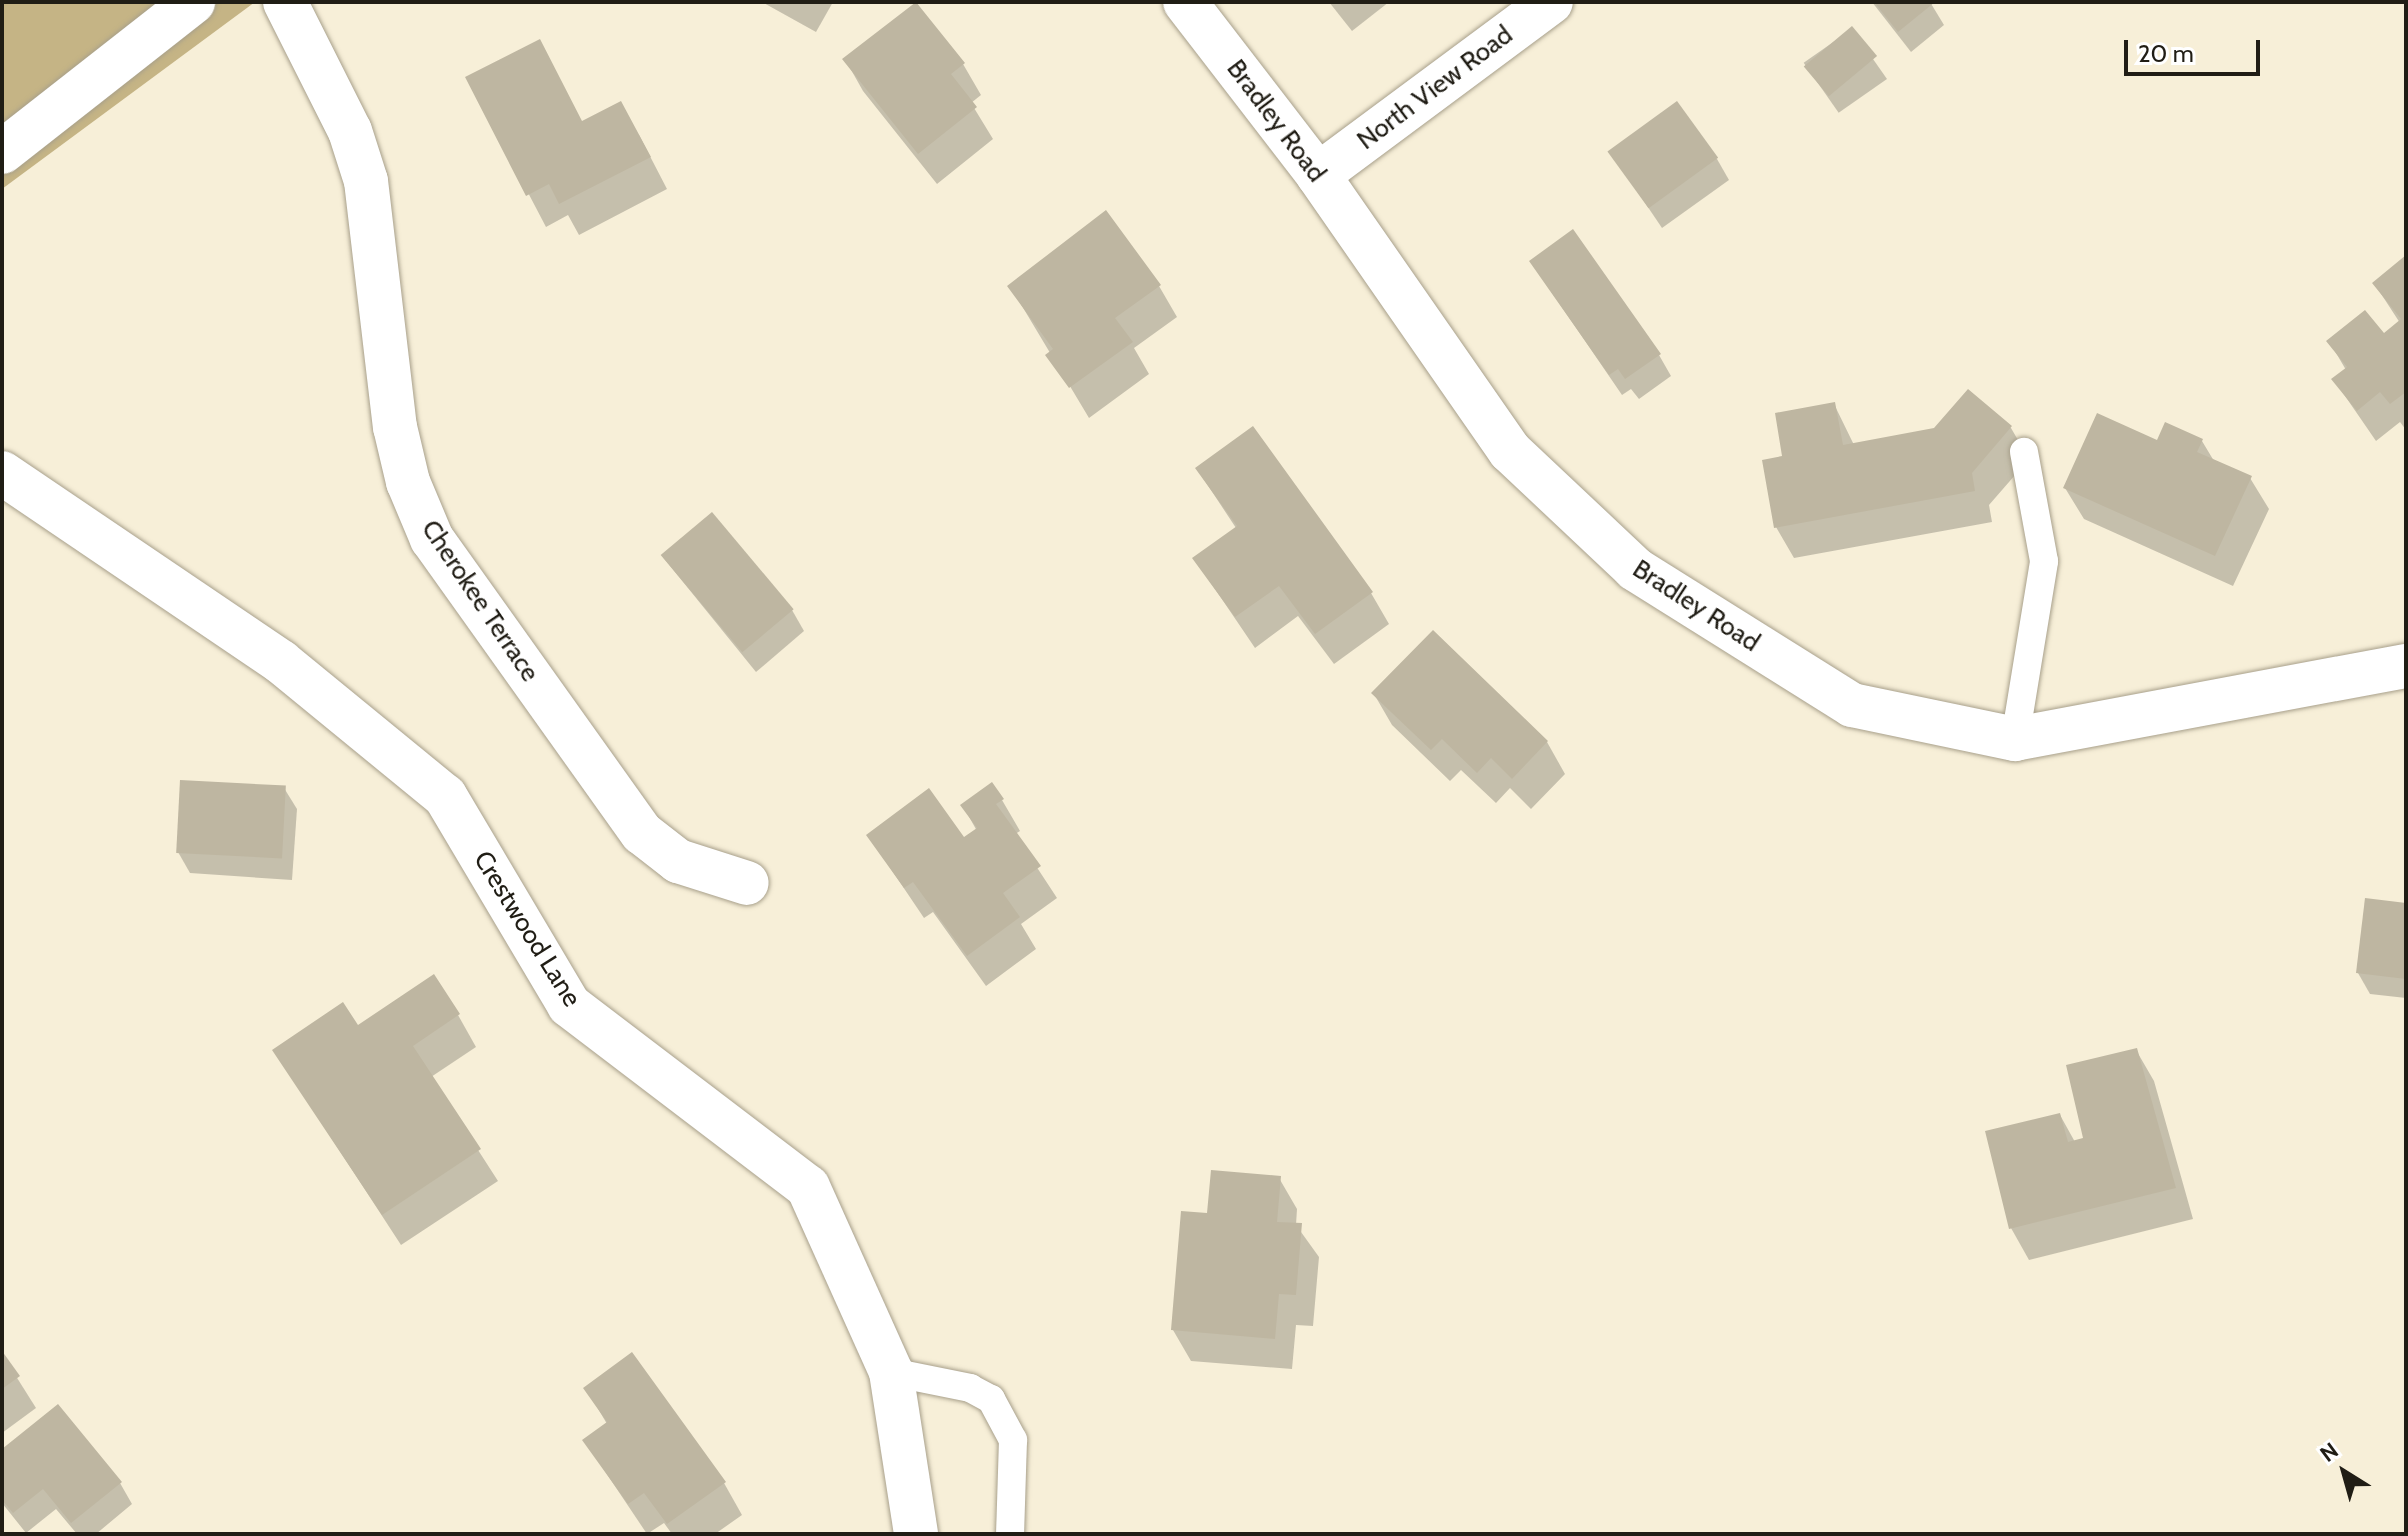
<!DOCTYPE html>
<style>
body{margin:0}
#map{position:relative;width:2408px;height:1536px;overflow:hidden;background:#f7efd8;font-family:Cabin,sans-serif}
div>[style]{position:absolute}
.forest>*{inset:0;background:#c5b485}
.shadow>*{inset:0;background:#0003;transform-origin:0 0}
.building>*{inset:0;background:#beb6a1;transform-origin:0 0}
.roads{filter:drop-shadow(0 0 2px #a8a08b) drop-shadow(0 0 2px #a8a08b)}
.lane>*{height:28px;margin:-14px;padding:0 14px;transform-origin:14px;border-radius:14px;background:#fff}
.street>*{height:44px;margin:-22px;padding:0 22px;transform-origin:22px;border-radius:22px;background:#fff}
span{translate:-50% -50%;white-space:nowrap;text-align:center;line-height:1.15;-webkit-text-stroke:8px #fff;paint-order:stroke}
.street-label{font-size:26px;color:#201d15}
.frame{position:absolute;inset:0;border:4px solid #201d15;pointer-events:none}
.north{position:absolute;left:2304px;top:1432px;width:80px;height:80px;-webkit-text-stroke:6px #fff;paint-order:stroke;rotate:323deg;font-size:22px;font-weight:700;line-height:32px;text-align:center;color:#201d15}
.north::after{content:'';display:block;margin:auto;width:28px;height:36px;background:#201d15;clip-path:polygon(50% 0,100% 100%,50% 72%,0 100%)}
.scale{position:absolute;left:2124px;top:40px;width:136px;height:36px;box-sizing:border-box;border:4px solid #201d15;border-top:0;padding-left:10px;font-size:24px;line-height:28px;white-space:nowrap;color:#201d15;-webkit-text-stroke:6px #fff;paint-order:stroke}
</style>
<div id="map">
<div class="forest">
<div style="clip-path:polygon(2px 2px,255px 2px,2px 189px)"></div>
</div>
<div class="shadow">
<div style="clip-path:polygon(762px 2px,833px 2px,816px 32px)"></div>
<div style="clip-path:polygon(1329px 2px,1389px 2px,1352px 31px)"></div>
<div style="clip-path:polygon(1872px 2px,1930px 2px,1944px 25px,1911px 52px)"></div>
<div style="left:1852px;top:29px;width:61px;height:59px;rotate:55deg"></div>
<div style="clip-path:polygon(845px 59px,963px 64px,981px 95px,971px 103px,993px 139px,937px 184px,863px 91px)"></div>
<div style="clip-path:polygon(468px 78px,583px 123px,639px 135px,667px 189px,579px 235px,568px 215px,546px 227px)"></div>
<div style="clip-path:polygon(1610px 151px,1717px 159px,1729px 180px,1662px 228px)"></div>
<div style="clip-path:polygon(2406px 258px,2406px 430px,2400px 422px,2376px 441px,2334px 380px,2346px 370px,2329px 341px,2383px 335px,2400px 323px,2374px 283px)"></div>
<div style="clip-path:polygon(1531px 262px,1659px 355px,1671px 376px,1639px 399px,1631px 389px,1622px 395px)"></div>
<div style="clip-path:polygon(1010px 286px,1159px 286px,1177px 317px,1134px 348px,1149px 374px,1089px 418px)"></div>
<div style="clip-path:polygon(1968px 391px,2011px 428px,2029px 459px,1989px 505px,1992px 522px,1794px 558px,1776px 527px,1785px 457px,1834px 404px,1854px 445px,1935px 430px)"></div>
<div style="clip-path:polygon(2202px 441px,2214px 461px,2250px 478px,2269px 509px,2233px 586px,2084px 519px,2065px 488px,2158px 443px)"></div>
<div style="clip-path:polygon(1197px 469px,1371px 593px,1389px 624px,1334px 664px,1298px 616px,1255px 648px,1194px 558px,1236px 528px)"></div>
<div style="clip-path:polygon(662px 556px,792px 610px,804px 631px,756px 672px)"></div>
<div style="clip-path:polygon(1374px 694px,1547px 742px,1565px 774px,1531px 809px,1510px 788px,1496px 803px,1461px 770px,1450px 781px,1392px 725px)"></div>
<div style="clip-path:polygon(284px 788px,297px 809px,292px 880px,190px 873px,178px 852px)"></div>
<div style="clip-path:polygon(1002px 800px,1020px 831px,1015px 834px,1057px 898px,1021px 924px,1036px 949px,986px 986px,933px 912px,924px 918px,868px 835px,964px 840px,977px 831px,963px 806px)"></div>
<div style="clip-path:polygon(2406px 905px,2406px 998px,2370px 994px,2358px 973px)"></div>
<div style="clip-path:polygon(458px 1015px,476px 1047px,431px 1077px,498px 1181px,401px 1245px,274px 1050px,357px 1028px)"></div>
<div style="clip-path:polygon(2136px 1050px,2154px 1081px,2193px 1219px,2029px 1260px,2011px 1228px,2060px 1115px,2075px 1142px,2086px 1140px)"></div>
<div style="clip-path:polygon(1279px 1178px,1297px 1209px,1296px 1225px,1319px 1257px,1313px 1326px,1296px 1325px,1292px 1369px,1191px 1361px,1173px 1330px,1209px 1215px)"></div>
<div style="clip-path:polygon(2px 1354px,36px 1408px,2px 1433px)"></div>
<div style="clip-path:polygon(586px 1388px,724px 1483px,742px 1515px,715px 1534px,672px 1534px,664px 1523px,647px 1534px,584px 1440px,607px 1424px)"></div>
<div style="clip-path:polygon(2px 1452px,120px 1483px,132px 1504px,96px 1534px,77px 1534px,56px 1509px,26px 1533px,2px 1503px)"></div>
</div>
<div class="building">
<div style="clip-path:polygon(916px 2px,965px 63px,951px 74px,977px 107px,918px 154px,842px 59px)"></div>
<div style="clip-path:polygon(1874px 2px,1935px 2px,1898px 32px)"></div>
<div style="left:1852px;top:26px;width:39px;height:63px;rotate:50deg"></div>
<div style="clip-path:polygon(540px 39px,582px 121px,621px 101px,651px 157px,559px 204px,549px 184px,526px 196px,465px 77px)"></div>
<div style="left:1677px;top:101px;width:70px;height:86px;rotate:54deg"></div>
<div style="clip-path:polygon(1106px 210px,1161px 285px,1115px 318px,1133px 342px,1069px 388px,1045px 355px,1053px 349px,1007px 286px)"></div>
<div style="clip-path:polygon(1573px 229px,1661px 354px,1625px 379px,1618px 369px,1609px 375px,1529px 261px)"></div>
<div style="clip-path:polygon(2406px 255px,2406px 392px,2390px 404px,2380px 392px,2357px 411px,2331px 379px,2347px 367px,2326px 341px,2365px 310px,2384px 333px,2401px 319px,2372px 283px)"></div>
<div style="clip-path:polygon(1968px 389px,2012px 426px,1972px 473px,1975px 491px,1774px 528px,1762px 460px,1782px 456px,1775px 413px,1835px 402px,1843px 445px,1934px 428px)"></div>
<div style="clip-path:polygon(2097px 413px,2157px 440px,2165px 422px,2203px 439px,2197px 452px,2252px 476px,2215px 556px,2063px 488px)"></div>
<div style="clip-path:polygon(1253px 426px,1373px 592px,1315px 634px,1279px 586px,1235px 617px,1192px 558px,1237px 526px,1195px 468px)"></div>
<div style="left:712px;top:512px;width:127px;height:67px;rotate:50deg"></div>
<div style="clip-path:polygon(1433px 630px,1548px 741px,1512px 779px,1491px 758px,1477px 773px,1442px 739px,1431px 750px,1371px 693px)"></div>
<div style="left:180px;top:780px;width:106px;height:73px;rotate:3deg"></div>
<div style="clip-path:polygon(992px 782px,1004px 799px,996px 804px,1041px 866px,1003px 893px,1020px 917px,967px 956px,913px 882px,904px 888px,866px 835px,929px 788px,964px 837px,977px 828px,960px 805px)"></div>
<div style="clip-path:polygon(2365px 898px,2406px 903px,2406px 979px,2356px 973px)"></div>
<div style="clip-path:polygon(434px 974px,460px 1014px,413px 1046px,481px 1149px,382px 1215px,272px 1050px,343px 1002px,358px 1025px)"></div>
<div style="clip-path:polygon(2137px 1048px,2176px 1188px,2009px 1229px,1985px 1131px,2060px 1113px,2068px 1142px,2083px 1138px,2066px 1065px)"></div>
<div style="clip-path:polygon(1211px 1170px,1281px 1176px,1277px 1222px,1302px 1223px,1296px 1295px,1279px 1294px,1275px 1339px,1171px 1330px,1181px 1211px,1207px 1213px)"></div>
<div style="clip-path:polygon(2px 1351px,20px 1376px,2px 1389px)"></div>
<div style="clip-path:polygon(632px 1352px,726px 1482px,667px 1524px,644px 1493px,628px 1504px,582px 1440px,607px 1422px,583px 1388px)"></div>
<div style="clip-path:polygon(58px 1404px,122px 1482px,71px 1523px,43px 1489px,13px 1513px,2px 1500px,2px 1449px)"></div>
</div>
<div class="roads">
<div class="lane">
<div style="left:2015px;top:739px;width:180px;rotate:-80.7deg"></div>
<div style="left:2044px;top:561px;width:111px;rotate:-100.4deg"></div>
<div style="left:891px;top:1372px;width:81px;rotate:11.4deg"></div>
<div style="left:970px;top:1388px;width:24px;rotate:28deg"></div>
<div style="left:991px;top:1399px;width:47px;rotate:61.8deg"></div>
<div style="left:1013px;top:1440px;width:94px;rotate:91.8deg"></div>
</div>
<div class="street">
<div style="left:285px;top:2px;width:144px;rotate:63.3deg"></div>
<div style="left:350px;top:131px;width:52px;rotate:72.3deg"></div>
<div style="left:366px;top:181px;width:248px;rotate:83.3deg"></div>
<div style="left:395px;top:427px;width:57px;rotate:76.7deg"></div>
<div style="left:408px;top:482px;width:62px;rotate:67.2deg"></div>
<div style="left:432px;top:539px;width:361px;rotate:54.5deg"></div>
<div style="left:642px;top:833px;width:46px;rotate:37.9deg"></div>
<div style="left:678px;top:861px;width:72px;rotate:17.7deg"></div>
<div style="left:1185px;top:2px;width:218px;rotate:52.4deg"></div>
<div style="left:1318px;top:175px;width:336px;rotate:55.2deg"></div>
<div style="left:1510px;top:451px;width:172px;rotate:43.3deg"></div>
<div style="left:1635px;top:569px;width:256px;rotate:32.1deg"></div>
<div style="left:1852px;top:705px;width:167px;rotate:11.8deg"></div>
<div style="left:2015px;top:739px;width:398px;rotate:-10.6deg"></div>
<div style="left:2px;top:152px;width:243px;rotate:-38.1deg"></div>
<div style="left:1318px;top:175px;width:290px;rotate:-36.6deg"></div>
<div style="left:2px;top:473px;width:337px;rotate:34.1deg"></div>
<div style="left:281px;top:662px;width:212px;rotate:39.3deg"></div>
<div style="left:445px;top:796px;width:243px;rotate:59.3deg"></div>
<div style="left:569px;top:1005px;width:300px;rotate:37.3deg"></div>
<div style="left:808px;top:1187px;width:203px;rotate:65.8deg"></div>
<div style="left:891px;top:1372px;width:164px;rotate:81.2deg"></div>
</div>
</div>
<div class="street-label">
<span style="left:1435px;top:88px;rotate:-37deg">North View Road</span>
<span style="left:1276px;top:121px;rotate:53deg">Bradley Road</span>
<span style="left:480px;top:601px;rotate:56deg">Cherokee Terrace</span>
<span style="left:1696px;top:606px;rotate:33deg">Bradley Road</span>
<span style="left:527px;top:929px;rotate:58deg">Crestwood Lane</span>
</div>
<div class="frame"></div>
<div class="north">N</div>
<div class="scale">20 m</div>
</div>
